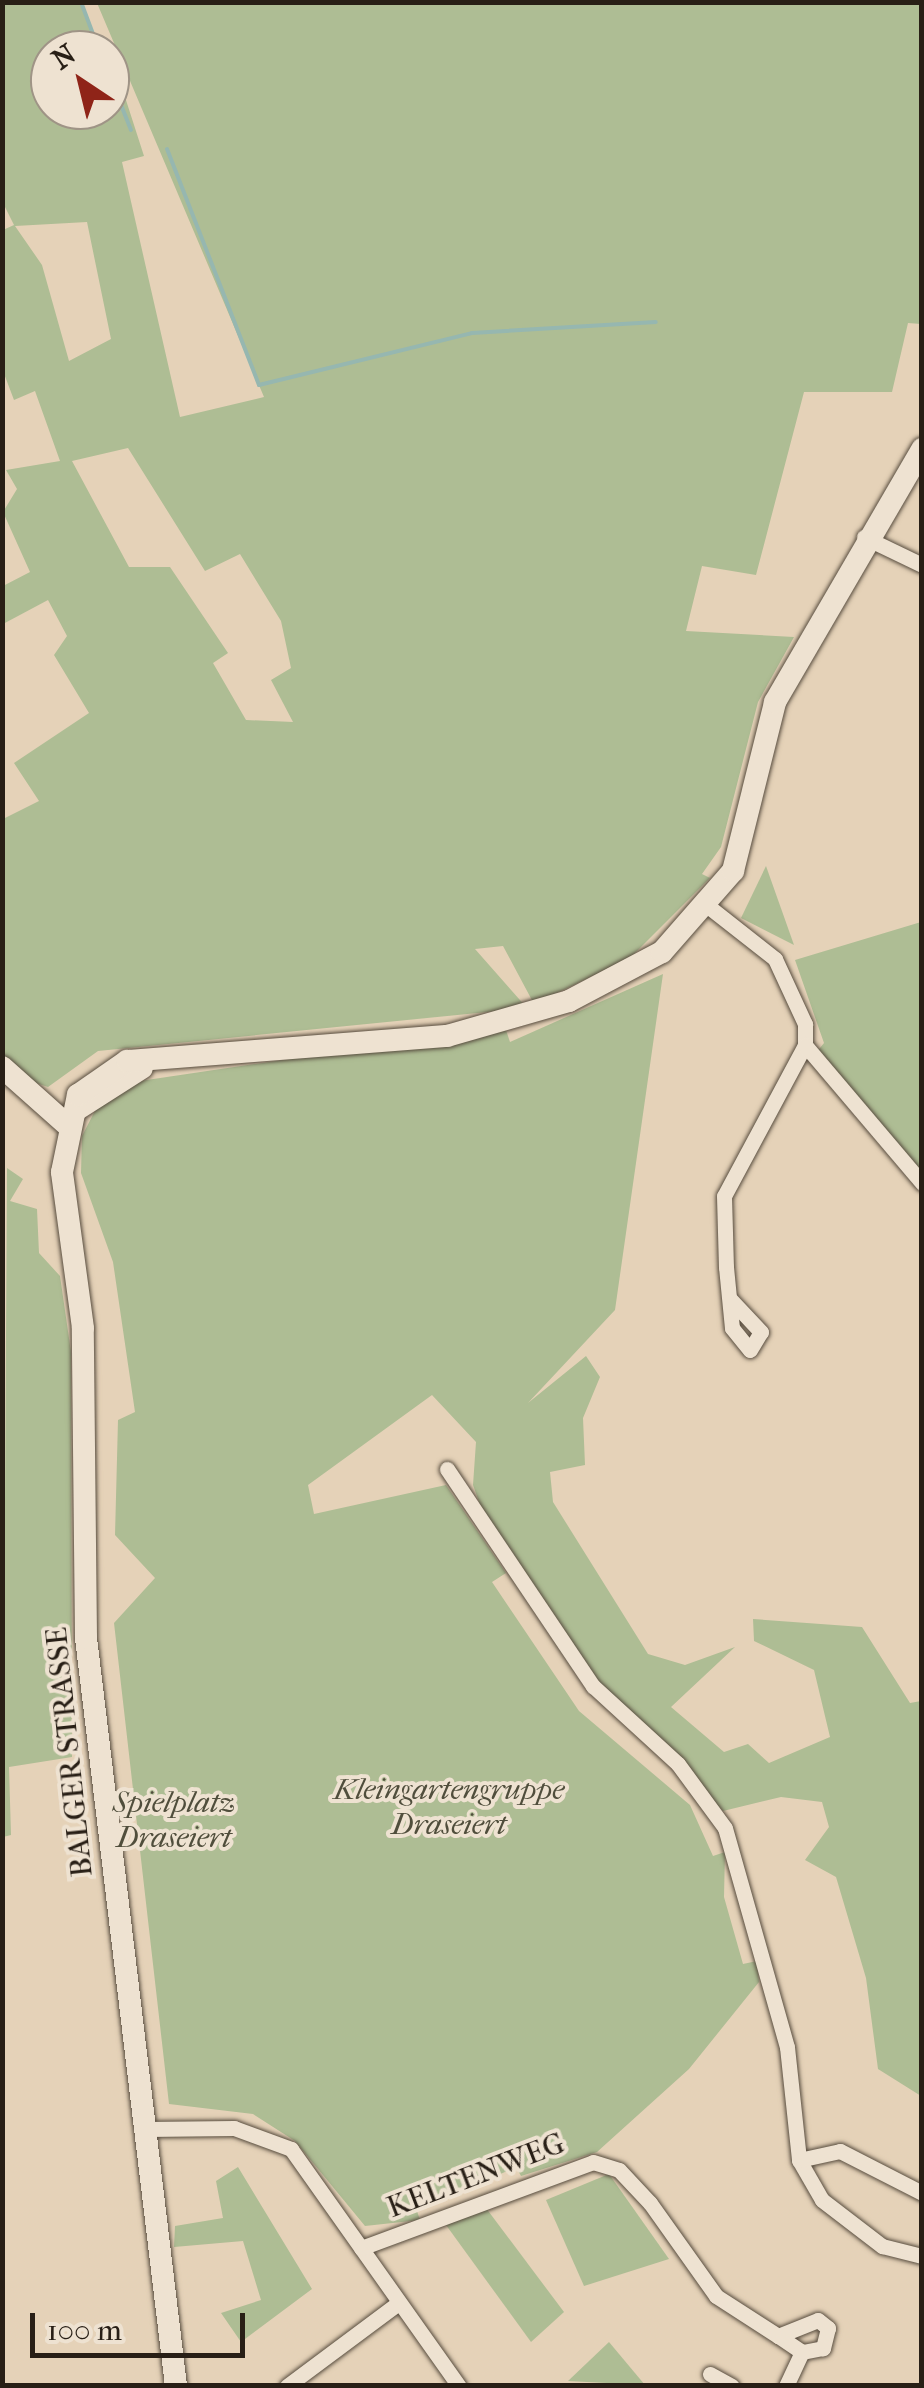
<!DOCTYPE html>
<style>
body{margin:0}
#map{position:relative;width:924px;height:2388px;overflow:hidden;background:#e5d2b8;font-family:"IM FELL French Canon",serif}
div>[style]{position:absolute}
.green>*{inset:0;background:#aebd94}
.stream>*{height:4px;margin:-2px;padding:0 2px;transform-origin:2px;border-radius:2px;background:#96b7b0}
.roads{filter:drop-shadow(0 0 2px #574c3e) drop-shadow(0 0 2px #574c3e)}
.street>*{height:15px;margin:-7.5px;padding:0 7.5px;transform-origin:7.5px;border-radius:7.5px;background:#eee2d1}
.secondary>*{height:22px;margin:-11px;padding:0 11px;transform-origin:11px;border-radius:11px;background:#eee2d1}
span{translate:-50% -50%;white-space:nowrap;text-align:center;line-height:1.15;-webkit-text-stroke:8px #eee2d1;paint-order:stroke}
.street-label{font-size:30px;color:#281f16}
.park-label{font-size:30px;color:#504e3c;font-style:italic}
.frame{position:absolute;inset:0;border:5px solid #281f16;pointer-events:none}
.north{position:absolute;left:30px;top:30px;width:100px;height:100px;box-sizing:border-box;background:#eee2d1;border:2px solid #9f9486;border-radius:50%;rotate:325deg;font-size:28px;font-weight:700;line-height:40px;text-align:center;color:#281f16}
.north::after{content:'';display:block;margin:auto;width:35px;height:45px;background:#8f2418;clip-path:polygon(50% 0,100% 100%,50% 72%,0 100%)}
.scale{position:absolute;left:30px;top:2313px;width:215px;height:45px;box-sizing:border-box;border:5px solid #281f16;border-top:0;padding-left:12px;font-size:30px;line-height:35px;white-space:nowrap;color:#281f16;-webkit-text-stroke:8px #eee2d1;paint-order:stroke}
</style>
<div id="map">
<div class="green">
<div style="clip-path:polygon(evenodd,3px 3px,80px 3px,102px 50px,50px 50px,50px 110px,110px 110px,110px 66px,125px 97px,144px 156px,122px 162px,180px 417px,264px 397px,97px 3px,921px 3px,921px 324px,908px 323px,892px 392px,804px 392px,756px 575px,702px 566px,686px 631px,794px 637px,758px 702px,721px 847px,702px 874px,710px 878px,630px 958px,534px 1004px,503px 946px,475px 949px,527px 1008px,98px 1051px,48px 1087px,3px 1072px,3px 819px,39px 801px,14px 763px,89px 713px,54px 655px,67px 636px,48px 600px,3px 624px,3px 586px,30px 572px,3px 512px,17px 489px,6px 470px,60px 461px,35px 391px,14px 400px,3px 371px,3px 230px,14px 225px,3px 203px,3px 3px,87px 222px,111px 339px,69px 361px,42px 265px,15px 226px,87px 222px,3px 3px,128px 448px,205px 571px,240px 554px,281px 621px,291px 668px,271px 680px,293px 722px,246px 720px,213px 663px,228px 653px,170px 567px,129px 567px,72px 461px,128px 448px)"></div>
<div style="clip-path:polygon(766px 866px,794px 945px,741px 918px)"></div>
<div style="clip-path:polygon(921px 922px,921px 1183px,816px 1053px,824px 1043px,795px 960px)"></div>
<div style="clip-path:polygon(663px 974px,615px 1310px,528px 1403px,586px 1356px,600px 1377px,583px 1418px,585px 1465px,550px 1472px,553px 1502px,648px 1654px,685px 1665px,735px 1647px,671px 1707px,724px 1752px,748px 1744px,769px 1763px,830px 1737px,814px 1670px,754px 1641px,753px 1619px,862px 1627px,910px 1703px,921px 1701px,921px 2096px,878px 2069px,866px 1978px,836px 1877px,805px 1860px,829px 1827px,822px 1802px,781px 1797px,723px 1811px,593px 1686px,489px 1530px,473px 1485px,476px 1442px,432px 1395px,308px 1485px,314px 1514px,446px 1485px,506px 1573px,492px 1582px,579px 1711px,690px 1805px,713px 1856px,725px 1852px,724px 1897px,743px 1964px,757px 1961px,759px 1982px,689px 2069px,597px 2152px,521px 2176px,516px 2167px,417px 2211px,420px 2220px,365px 2226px,295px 2141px,253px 2114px,169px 2104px,114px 1623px,155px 1578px,115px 1535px,118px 1420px,135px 1412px,113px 1262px,81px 1173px,82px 1136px,98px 1105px,140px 1081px,505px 1027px,510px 1042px)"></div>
<div style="clip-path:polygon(7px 1168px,23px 1179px,10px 1201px,37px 1209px,39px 1253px,60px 1276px,71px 1352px,72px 1757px,9px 1767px,11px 1835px,3px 1837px)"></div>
<div style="clip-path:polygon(238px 2167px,312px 2289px,241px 2342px,221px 2313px,261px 2300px,243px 2241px,174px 2247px,175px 2226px,223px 2218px,216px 2181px)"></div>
<div style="clip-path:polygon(609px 2174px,669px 2259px,584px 2286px,546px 2200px)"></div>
<div style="clip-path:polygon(486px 2208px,564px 2312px,531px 2342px,446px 2225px)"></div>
<div style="clip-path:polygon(609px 2342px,645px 2385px,568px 2381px)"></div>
</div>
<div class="stream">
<div style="left:81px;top:2px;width:51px;rotate:69.4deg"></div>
<div style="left:110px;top:77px;width:57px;rotate:68.4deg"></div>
<div style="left:167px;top:149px;width:253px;rotate:68.7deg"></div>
<div style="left:259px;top:385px;width:219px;rotate:-13.7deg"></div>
<div style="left:472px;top:333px;width:184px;rotate:-3.4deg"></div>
</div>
<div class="roads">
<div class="street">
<div style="left:864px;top:537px;width:64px;rotate:25.8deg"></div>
<div style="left:709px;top:907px;width:84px;rotate:38.2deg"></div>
<div style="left:775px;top:959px;width:72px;rotate:65.2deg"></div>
<div style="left:805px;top:1024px;width:21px;rotate:90deg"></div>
<div style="left:805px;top:1045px;width:171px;rotate:118.2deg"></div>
<div style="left:724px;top:1196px;width:71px;rotate:88.4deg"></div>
<div style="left:726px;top:1267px;width:61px;rotate:84.4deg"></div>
<div style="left:732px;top:1328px;width:28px;rotate:51deg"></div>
<div style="left:750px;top:1350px;width:21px;rotate:-59deg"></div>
<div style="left:761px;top:1332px;width:45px;rotate:-133.2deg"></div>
<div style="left:805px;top:1045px;width:181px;rotate:49.7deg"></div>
<div style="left:447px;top:1469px;width:262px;rotate:56.1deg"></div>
<div style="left:593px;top:1686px;width:115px;rotate:42.5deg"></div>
<div style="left:678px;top:1764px;width:79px;rotate:53.7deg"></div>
<div style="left:725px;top:1828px;width:228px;rotate:74.2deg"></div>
<div style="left:787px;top:2047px;width:114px;rotate:83.9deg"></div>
<div style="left:799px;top:2160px;width:46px;rotate:60.1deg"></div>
<div style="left:822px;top:2200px;width:76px;rotate:37.5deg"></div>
<div style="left:882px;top:2246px;width:41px;rotate:14deg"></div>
<div style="left:146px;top:2129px;width:88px;rotate:-0.7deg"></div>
<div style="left:234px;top:2128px;width:61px;rotate:20.2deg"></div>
<div style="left:291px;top:2149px;width:291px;rotate:54.7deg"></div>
<div style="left:799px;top:2160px;width:42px;rotate:-12.4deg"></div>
<div style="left:840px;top:2151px;width:92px;rotate:27.1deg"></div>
<div style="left:361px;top:2248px;width:247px;rotate:-20.3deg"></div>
<div style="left:593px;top:2162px;width:27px;rotate:17deg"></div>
<div style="left:619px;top:2170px;width:45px;rotate:46.8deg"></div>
<div style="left:650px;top:2203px;width:114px;rotate:54.6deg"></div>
<div style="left:716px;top:2296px;width:74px;rotate:32.8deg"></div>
<div style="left:818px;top:2320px;width:13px;rotate:39deg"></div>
<div style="left:828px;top:2328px;width:21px;rotate:104deg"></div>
<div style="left:823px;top:2348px;width:21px;rotate:169deg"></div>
<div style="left:802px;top:2352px;width:29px;rotate:-146deg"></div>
<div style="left:778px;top:2336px;width:43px;rotate:-21.8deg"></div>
<div style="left:710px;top:2374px;width:25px;rotate:29deg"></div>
<div style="left:287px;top:2386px;width:137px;rotate:-36.7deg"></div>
<div style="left:786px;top:2386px;width:38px;rotate:-65deg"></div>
</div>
<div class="secondary">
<div style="left:2px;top:1067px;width:87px;rotate:41.7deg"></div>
<div style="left:76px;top:1110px;width:78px;rotate:-32.5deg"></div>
<div style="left:176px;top:2386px;width:753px;rotate:-96.86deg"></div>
<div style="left:86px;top:1638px;width:310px;rotate:-90.6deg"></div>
<div style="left:83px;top:1328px;width:157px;rotate:-97.7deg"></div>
<div style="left:62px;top:1172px;width:79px;rotate:-78.3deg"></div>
<div style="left:78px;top:1095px;width:60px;rotate:-34.8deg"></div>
<div style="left:127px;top:1061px;width:321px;rotate:-4.5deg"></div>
<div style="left:447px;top:1036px;width:127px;rotate:-16deg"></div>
<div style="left:569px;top:1001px;width:105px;rotate:-27.8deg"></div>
<div style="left:662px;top:952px;width:108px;rotate:-48.8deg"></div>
<div style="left:733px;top:871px;width:174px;rotate:-76deg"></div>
<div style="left:775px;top:702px;width:293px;rotate:-59.8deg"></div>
</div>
</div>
<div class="street-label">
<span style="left:70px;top:1752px;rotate:-96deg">BALGER STRASSE</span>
<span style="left:476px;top:2176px;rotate:-21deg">KELTENWEG</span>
</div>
<div class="park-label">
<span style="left:449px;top:1807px">Kleingartengruppe<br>Draseiert</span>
<span style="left:174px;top:1820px">Spielplatz<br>Draseiert</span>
</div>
<div class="frame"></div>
<div class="north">N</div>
<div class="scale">100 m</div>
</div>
